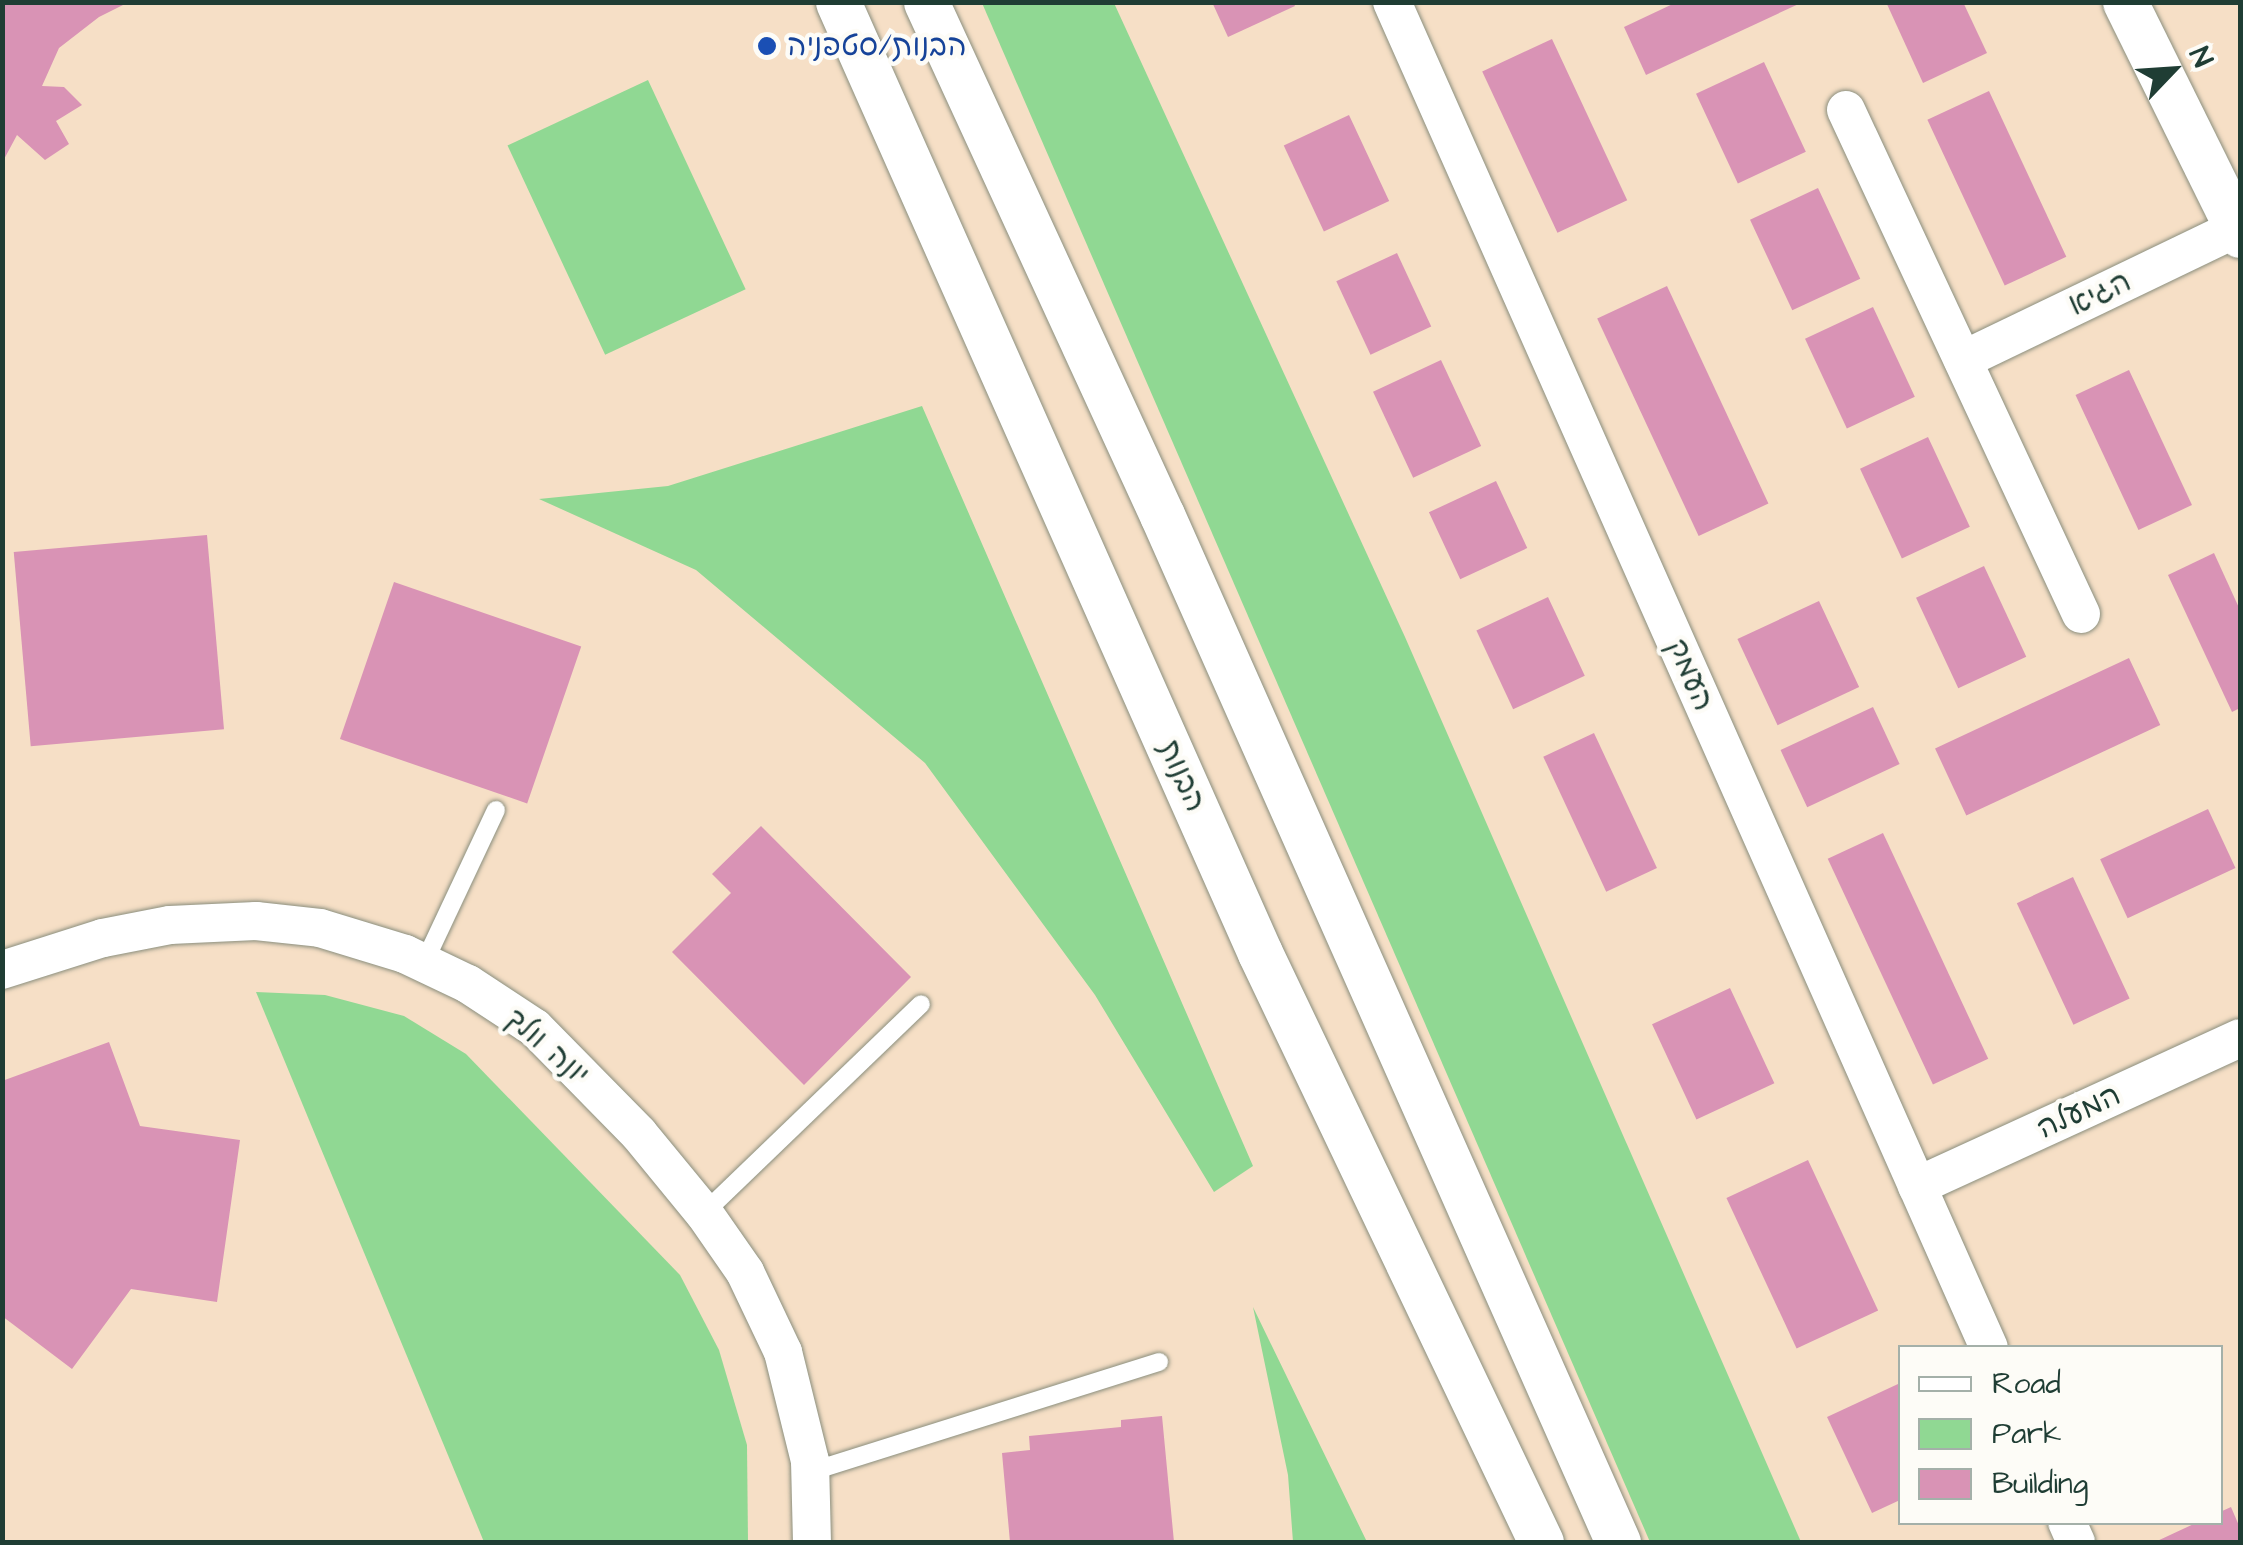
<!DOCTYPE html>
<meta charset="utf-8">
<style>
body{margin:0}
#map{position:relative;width:2243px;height:1545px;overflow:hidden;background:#f6dfc6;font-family:"Architects Daughter","Playpen Sans Hebrew",sans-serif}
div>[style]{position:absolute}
.green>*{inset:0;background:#90d893;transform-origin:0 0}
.building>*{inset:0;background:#d993b5;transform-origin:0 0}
.roads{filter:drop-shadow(0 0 2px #8a8e7d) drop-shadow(0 0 2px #8a8e7d)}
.service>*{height:18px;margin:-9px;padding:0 9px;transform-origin:9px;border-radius:9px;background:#fff}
.minor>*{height:38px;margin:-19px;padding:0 19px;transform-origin:19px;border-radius:19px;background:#fff}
.tertiary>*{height:45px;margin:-22.5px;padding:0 22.5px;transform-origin:22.5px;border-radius:22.5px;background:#fff}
.dots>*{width:28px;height:28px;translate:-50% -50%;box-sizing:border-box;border:5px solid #fdfcf7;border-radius:50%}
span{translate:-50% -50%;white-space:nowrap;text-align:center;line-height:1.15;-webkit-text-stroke:9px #fdfcf7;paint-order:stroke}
.transit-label{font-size:30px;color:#164399}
.left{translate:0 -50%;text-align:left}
.street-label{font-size:30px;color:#1f3d34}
.frame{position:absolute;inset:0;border:5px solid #1f3d34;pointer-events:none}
.legend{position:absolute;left:1898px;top:1345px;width:325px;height:180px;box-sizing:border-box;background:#fdfcf7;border:2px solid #a4b0a9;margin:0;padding:12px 18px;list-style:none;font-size:30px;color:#1f3d34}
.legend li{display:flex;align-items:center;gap:20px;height:50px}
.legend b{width:50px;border:2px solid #a4b0a9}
.north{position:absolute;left:2123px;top:20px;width:100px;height:100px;-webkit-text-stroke:8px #fdfcf7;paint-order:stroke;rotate:65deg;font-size:28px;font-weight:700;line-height:40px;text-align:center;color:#1f3d34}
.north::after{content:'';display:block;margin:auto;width:35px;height:45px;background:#1f3d34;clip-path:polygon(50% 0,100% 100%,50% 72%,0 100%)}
</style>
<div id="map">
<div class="green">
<div style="clip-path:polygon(982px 3px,1114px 3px,1405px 637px,1801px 1542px,1650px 1542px)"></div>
<div style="left:648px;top:80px;width:231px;height:155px;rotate:65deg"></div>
<div style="clip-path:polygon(922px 406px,1253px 1166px,1214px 1192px,1095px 995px,925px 763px,696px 570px,539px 499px,668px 486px)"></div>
<div style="clip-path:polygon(256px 992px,325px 995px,404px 1016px,466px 1054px,680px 1275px,719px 1350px,747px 1445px,748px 1542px,484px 1542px)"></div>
<div style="clip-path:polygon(1253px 1307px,1367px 1542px,1293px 1542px,1288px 1475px)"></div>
</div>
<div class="building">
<div style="clip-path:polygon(2px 2px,129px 2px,99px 17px,59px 48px,42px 86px,64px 87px,82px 105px,56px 121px,69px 144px,45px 160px,17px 135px,2px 163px)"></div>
<div style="clip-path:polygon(1212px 2px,1293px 2px,1295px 6px,1228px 37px)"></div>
<div style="clip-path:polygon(1677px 2px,1803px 2px,1646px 75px,1624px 27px)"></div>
<div style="clip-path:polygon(1886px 2px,1963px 2px,1987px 53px,1923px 83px)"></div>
<div style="left:1552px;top:39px;width:178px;height:77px;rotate:65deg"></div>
<div style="left:1764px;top:62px;width:99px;height:75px;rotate:65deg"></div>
<div style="left:1989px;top:91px;width:183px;height:68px;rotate:65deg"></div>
<div style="left:1349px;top:115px;width:95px;height:72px;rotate:65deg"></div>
<div style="left:1818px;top:188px;width:100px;height:75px;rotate:65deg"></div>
<div style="left:1397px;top:253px;width:81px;height:67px;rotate:65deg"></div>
<div style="left:1667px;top:286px;width:240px;height:77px;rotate:65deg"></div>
<div style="left:1873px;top:307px;width:99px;height:75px;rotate:65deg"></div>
<div style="left:1441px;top:360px;width:95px;height:75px;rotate:65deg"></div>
<div style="left:2129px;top:370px;width:149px;height:59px;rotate:65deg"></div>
<div style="left:1928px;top:437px;width:99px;height:75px;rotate:65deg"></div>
<div style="left:1496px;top:481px;width:74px;height:74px;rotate:65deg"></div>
<div style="left:207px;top:535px;width:195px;height:194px;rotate:85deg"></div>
<div style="clip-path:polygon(2214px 553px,2240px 610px,2240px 708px,2232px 712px,2168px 575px)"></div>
<div style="left:1984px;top:566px;width:100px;height:75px;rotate:65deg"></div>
<div style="left:394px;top:582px;width:198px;height:166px;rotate:19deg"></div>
<div style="left:1548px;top:597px;width:87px;height:79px;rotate:65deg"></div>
<div style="left:1819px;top:601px;width:95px;height:90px;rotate:65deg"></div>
<div style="left:2129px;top:658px;width:74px;height:214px;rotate:65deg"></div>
<div style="left:1873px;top:707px;width:63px;height:102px;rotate:65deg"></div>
<div style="left:1594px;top:733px;width:149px;height:56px;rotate:65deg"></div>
<div style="left:2208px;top:809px;width:65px;height:119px;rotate:65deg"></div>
<div style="clip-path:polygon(761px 826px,911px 977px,804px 1085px,672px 952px,731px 893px,712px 874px)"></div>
<div style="left:1883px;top:833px;width:249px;height:61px;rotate:65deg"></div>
<div style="left:2073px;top:877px;width:134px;height:62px;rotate:65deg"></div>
<div style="left:1730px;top:988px;width:105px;height:86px;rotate:65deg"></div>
<div style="clip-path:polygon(109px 1042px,140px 1126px,240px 1140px,217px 1302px,131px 1289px,72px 1369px,2px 1316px,2px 1081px)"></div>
<div style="left:1808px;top:1160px;width:166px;height:90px;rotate:65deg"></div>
<div style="clip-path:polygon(1898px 1384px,1900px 1500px,1872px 1513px,1827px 1417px)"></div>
<div style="clip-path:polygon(1162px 1416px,1174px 1542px,1010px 1542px,1002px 1453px,1030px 1450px,1029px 1436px,1121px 1427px,1121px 1420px)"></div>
<div style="clip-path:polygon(2231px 1507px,2240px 1528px,2240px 1542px,2155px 1542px,2198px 1522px,2220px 1522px,2220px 1512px)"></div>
</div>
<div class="roads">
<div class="service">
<div style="left:424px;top:963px;width:169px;rotate:-64.8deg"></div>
<div style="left:704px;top:1213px;width:301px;rotate:-43.9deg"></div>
<div style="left:810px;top:1472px;width:366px;rotate:-17.5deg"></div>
</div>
<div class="minor">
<div style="left:1392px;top:2px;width:1472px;rotate:66.08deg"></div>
<div style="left:1846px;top:110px;width:556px;rotate:65deg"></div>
<div style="left:1963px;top:360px;width:304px;rotate:-25.7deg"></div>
<div style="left:2px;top:970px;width:106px;rotate:-17.6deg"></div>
<div style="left:103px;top:938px;width:68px;rotate:-11deg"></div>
<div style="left:170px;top:925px;width:86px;rotate:-2.7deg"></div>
<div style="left:256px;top:921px;width:64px;rotate:6.2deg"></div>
<div style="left:320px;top:928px;width:89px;rotate:17deg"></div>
<div style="left:405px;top:954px;width:70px;rotate:25.5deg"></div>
<div style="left:468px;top:984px;width:80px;rotate:33.3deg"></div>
<div style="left:535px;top:1028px;width:148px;rotate:45.5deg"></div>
<div style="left:639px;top:1134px;width:102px;rotate:50.6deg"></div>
<div style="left:704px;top:1213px;width:72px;rotate:55.2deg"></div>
<div style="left:745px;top:1272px;width:89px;rotate:64.6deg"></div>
<div style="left:783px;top:1352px;width:112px;rotate:76.1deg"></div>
<div style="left:810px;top:1461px;width:81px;rotate:88.6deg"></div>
<div style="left:1917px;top:1186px;width:355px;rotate:-24.6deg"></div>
<div style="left:2067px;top:1522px;width:22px;rotate:66deg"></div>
</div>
<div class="tertiary">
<div style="left:838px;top:2px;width:1040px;rotate:66.07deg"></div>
<div style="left:1260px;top:953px;width:653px;rotate:64.5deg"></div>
<div style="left:926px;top:2px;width:565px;rotate:65.3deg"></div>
<div style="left:1162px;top:515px;width:1124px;rotate:66.06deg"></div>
<div style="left:2125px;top:2px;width:260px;rotate:63.7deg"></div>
</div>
</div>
<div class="dots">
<div style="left:767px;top:46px;background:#1a4fb4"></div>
</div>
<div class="transit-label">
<span class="left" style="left:787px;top:46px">הבנות/סטפניה</span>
</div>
<div class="street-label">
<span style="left:2100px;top:294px;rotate:-26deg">הגיא</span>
<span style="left:1690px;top:675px;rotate:66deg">העמק</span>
<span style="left:1182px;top:776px;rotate:66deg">הבנות</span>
<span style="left:547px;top:1047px;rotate:41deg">יונה וולך</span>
<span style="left:2079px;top:1112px;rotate:-25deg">המעלה</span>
</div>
<div class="frame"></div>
<ul class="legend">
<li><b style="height:12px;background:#fff"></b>Road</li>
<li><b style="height:28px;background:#90d893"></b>Park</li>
<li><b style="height:28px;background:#d993b5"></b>Building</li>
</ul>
<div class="north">N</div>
</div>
